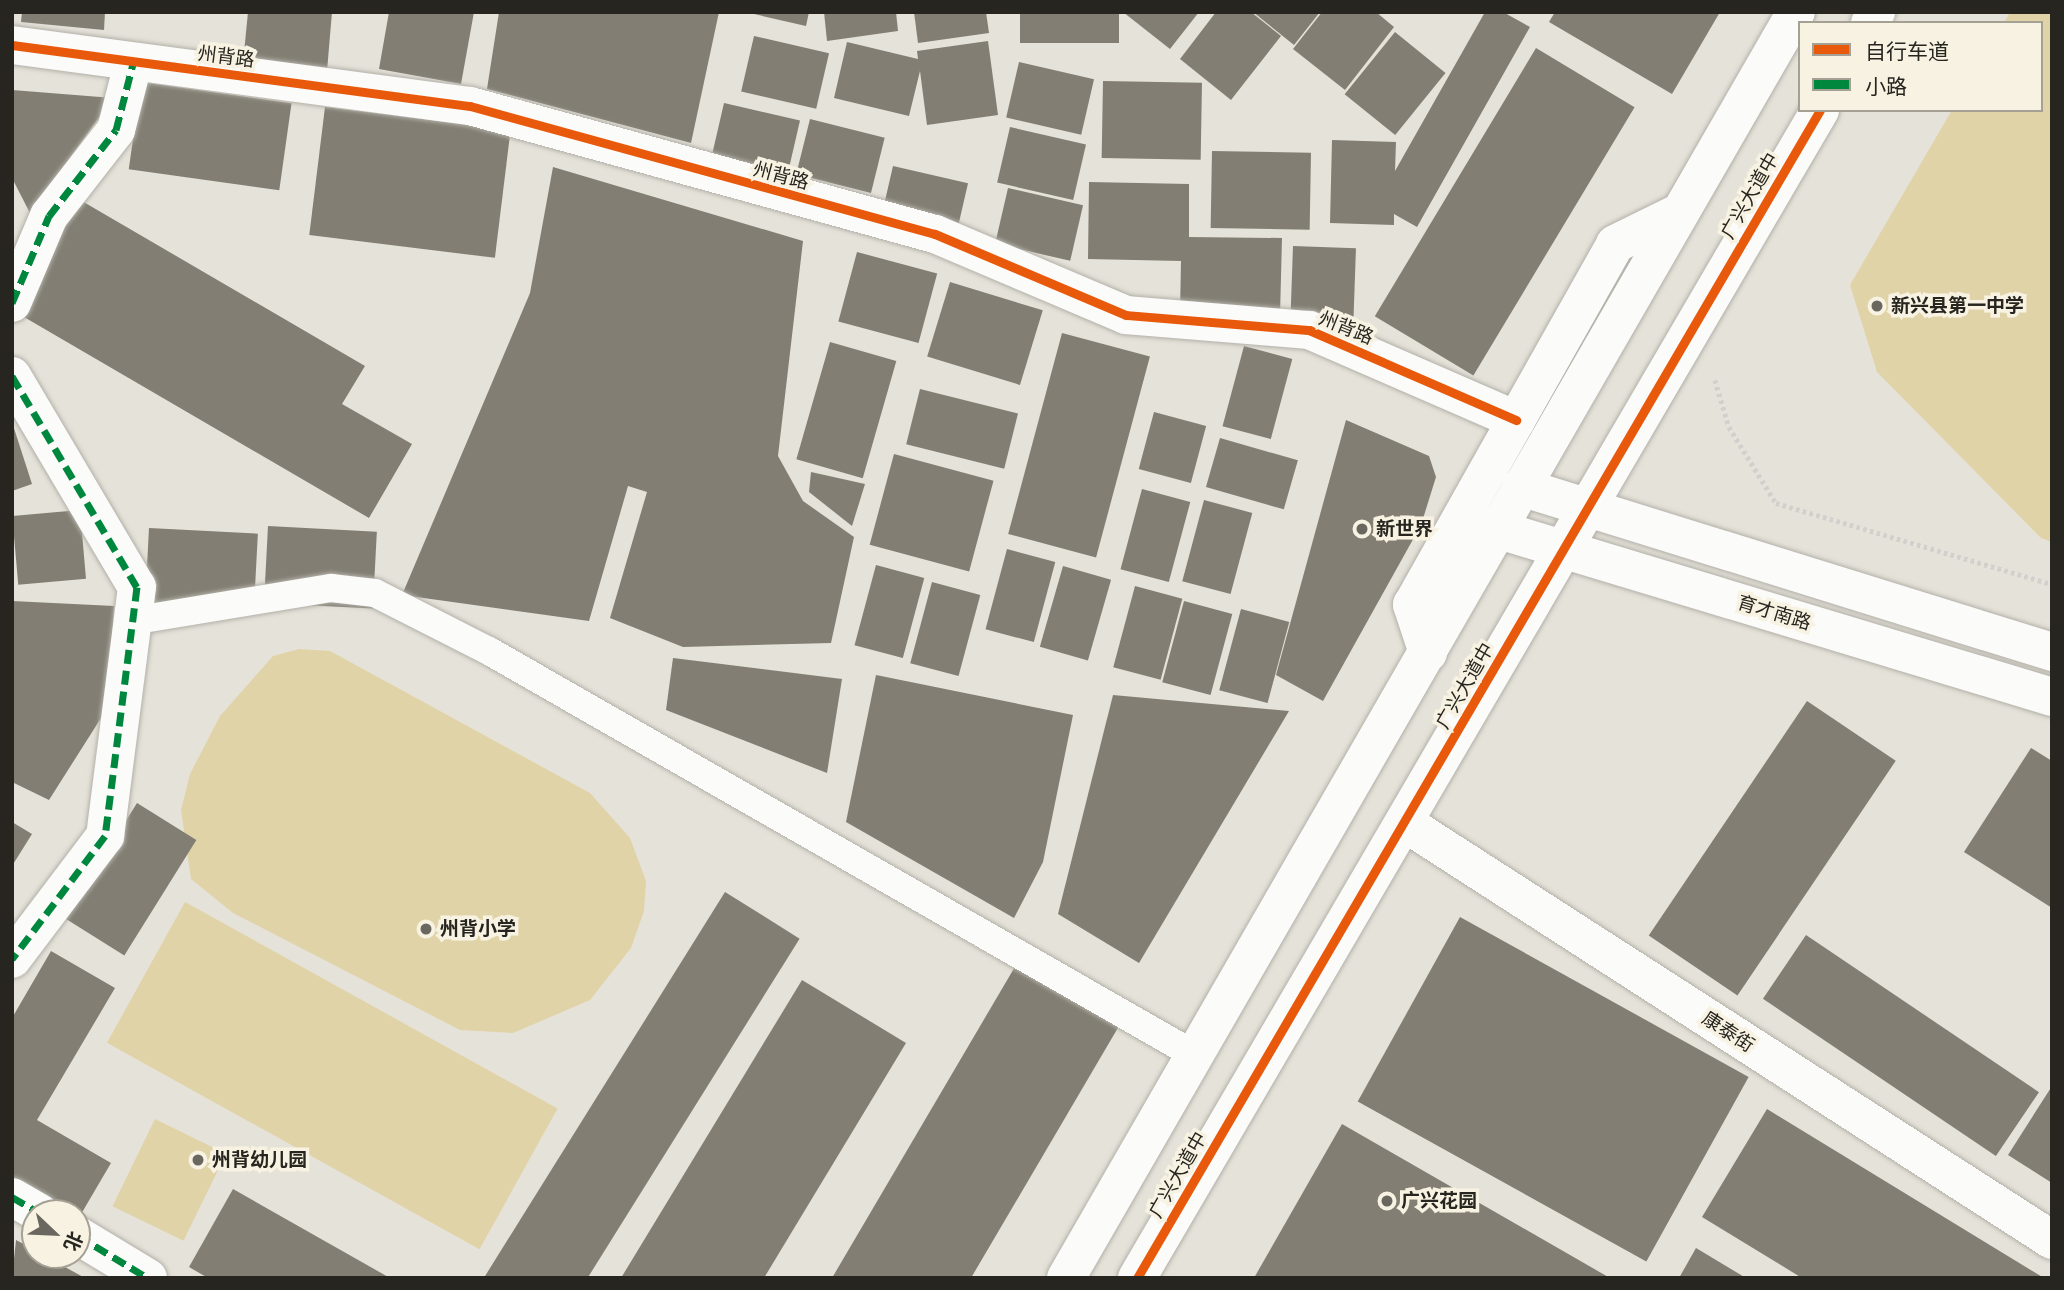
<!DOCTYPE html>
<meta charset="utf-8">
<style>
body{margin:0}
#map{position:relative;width:2064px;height:1290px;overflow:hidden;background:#e5e2d9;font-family:Quicksand,"Noto Sans SC",sans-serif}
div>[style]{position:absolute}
.green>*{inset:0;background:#e1d3a8;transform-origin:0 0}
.building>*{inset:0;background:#827e73;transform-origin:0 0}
.path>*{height:4.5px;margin-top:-2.25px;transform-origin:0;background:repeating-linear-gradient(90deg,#d1d0cd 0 3.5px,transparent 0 7px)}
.roads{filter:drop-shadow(0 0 2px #b3b0a9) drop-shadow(0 0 2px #b3b0a9)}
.service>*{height:28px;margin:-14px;padding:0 14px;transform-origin:14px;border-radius:14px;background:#fbfbf9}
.minor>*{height:38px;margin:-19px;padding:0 19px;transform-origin:19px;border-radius:19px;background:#fbfbf9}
.tertiary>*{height:38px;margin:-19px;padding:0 19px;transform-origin:19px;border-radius:19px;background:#fbfbf9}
.primary>*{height:38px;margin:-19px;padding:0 19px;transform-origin:19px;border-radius:19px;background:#fbfbf9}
.trunk>*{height:38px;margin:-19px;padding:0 19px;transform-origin:19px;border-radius:19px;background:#fbfbf9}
.quiet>*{height:7px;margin-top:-3.5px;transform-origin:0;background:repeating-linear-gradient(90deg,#00873e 0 14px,transparent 0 21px)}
.cycleway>*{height:9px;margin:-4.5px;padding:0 4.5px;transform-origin:4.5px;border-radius:4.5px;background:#e8590c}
.dots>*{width:19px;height:19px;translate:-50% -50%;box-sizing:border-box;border:4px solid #f7f2e1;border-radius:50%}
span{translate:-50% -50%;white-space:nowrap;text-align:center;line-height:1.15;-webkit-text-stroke:7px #f7f2e1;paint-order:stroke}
.street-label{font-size:19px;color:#27251f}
.poi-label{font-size:19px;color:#27251f;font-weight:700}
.left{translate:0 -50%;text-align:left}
.frame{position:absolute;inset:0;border:14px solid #27251f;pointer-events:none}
.legend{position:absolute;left:1798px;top:21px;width:245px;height:91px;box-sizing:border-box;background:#f7f2e1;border:2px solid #a4a093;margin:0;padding:9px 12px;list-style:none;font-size:21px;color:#27251f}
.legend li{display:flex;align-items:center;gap:14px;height:35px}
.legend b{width:35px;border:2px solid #a4a093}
.north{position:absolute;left:21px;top:1199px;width:70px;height:70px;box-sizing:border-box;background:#f7f2e1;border:2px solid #a4a093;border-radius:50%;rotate:113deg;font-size:19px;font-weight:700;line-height:28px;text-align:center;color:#27251f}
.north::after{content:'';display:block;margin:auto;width:24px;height:32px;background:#6a6760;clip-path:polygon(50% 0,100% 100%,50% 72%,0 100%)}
</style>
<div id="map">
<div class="green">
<div style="clip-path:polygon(2010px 12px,2052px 12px,2052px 542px,2041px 538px,1877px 372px,1850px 285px,1952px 110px,2041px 110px,2041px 23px,2004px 23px)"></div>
<div style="clip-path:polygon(299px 649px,330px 651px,590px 793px,630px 838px,646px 881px,644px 911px,631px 948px,590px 1000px,513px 1033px,460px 1030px,233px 913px,191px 879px,181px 810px,190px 774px,220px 716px,273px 656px)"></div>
<div style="left:185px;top:902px;width:426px;height:161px;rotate:29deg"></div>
<div style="left:155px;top:1119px;width:79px;height:97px;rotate:26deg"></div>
</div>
<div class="building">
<div style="clip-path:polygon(22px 12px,105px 12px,104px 30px,21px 22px)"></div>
<div style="clip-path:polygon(248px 12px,332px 12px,327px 71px,243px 63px)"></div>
<div style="clip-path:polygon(389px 12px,474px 12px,461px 84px,379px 69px)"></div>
<div style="clip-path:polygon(499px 12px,719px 12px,691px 143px,487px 89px)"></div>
<div style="clip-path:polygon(745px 12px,809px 12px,806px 26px)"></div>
<div style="clip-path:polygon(824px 12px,896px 12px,898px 31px,827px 41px)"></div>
<div style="clip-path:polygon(914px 12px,986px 12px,989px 33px,918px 43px)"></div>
<div style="left:1020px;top:12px;width:99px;height:31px"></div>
<div style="clip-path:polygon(1123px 12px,1199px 12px,1170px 49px)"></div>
<div style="clip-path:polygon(1216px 12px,1251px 12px,1281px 36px,1231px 100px,1180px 59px)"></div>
<div style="clip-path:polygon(1253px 12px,1320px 12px,1294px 45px)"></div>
<div style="clip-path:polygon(1322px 12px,1376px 12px,1394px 27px,1345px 90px,1293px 49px)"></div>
<div style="clip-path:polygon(1485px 12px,1503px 12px,1530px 27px,1417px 227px,1394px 214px,1394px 225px,1330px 223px,1332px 140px,1396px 142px,1395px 171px)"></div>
<div style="clip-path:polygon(1555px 12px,1720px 12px,1672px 94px,1549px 22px)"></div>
<div style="left:1395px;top:32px;width:65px;height:80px;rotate:39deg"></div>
<div style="left:754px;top:36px;width:77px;height:57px;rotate:13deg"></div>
<div style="clip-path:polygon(988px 41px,998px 115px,927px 125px,920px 71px,909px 116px,834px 98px,847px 42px,918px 59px,917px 51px)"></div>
<div style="left:1536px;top:48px;width:115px;height:313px;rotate:31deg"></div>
<div style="left:1019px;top:62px;width:77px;height:57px;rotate:13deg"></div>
<div style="left:1103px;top:81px;width:99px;height:77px;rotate:1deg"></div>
<div style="left:141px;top:82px;width:152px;height:88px;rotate:8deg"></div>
<div style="clip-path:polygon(12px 90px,113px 98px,30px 213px,12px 178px)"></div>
<div style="left:724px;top:103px;width:78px;height:57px;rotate:13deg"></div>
<div style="left:325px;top:107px;width:187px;height:129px;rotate:7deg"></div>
<div style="left:810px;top:119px;width:77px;height:57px;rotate:14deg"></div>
<div style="left:1010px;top:127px;width:78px;height:57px;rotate:13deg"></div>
<div style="left:1212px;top:151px;width:99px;height:77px;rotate:1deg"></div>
<div style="left:893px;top:166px;width:77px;height:57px;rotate:13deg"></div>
<div style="clip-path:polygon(553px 167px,803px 241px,778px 456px,803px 501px,854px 537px,831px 643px,683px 647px,610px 618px,647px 492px,628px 486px,589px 621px,402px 595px,530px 293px)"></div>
<div style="clip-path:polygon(1089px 182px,1189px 184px,1189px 237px,1282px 238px,1280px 316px,1180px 314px,1181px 261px,1088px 259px)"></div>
<div style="left:1008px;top:188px;width:77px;height:57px;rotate:13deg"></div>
<div style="clip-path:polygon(75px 197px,365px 366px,342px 404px,412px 444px,369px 518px,12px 310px)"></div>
<div style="left:1293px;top:246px;width:63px;height:83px;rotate:2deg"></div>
<div style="left:857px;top:252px;width:83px;height:72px;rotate:15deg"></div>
<div style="left:950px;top:282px;width:97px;height:78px;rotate:17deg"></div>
<div style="left:1062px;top:333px;width:91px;height:208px;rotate:15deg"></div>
<div style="left:830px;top:342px;width:69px;height:122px;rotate:16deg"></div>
<div style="left:1244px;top:346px;width:50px;height:83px;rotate:15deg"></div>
<div style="left:920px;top:389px;width:101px;height:57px;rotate:14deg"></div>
<div style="left:1154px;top:412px;width:54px;height:59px;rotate:15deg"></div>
<div style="clip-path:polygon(1346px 420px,1429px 456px,1436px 477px,1421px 525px,1323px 701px,1276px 675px)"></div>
<div style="clip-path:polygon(12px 422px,32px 484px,12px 491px)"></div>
<div style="left:1220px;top:438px;width:81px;height:51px;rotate:16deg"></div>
<div style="left:894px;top:454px;width:103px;height:94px;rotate:15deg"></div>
<div style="clip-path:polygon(811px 472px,865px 484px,852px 526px,809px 492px)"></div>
<div style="left:1142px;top:489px;width:50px;height:83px;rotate:15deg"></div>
<div style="left:1204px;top:500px;width:50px;height:84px;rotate:15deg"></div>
<div style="left:80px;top:510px;width:69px;height:68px;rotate:85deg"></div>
<div style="left:268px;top:526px;width:109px;height:77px;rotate:3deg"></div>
<div style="left:149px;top:528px;width:109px;height:76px;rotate:3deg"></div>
<div style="left:1007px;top:549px;width:50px;height:83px;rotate:15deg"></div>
<div style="left:876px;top:565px;width:50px;height:83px;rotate:15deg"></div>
<div style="left:1063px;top:566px;width:50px;height:84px;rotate:16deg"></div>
<div style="left:932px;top:582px;width:50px;height:84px;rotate:15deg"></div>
<div style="left:1135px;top:586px;width:49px;height:84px;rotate:15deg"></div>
<div style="clip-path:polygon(12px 601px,114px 606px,108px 707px,49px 800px,12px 782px)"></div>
<div style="left:1184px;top:601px;width:50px;height:84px;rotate:15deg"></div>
<div style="left:1241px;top:609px;width:50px;height:84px;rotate:15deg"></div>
<div style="clip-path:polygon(673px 658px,842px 679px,827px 773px,666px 710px)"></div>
<div style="clip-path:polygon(876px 675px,1073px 715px,1043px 862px,1014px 918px,846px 822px)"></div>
<div style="clip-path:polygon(1113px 695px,1289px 711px,1139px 963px,1058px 914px)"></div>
<div style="left:1807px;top:701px;width:107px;height:283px;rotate:34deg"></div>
<div style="clip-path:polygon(2031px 748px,2052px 761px,2052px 908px,1964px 852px)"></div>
<div style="left:137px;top:803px;width:70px;height:136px;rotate:32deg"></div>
<div style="clip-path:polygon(12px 822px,32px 834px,12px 866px)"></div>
<div style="left:725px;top:892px;width:88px;height:453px;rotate:32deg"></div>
<div style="left:1460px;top:917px;width:330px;height:211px;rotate:29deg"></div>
<div style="left:1806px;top:935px;width:281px;height:77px;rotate:34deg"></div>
<div style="clip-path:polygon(51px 951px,115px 988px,37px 1120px,111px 1163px,77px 1221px,77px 1213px,69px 1213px,12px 1180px,12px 1018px)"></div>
<div style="clip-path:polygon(1016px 965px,1119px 1026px,971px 1278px,832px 1278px)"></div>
<div style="clip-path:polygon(802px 980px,906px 1043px,764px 1278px,621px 1278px)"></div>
<div style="clip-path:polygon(2052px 1086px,2052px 1183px,2008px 1155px)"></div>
<div style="clip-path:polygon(1767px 1109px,2044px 1278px,1802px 1278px,1702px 1217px)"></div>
<div style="clip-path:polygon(1342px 1124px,1610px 1278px,1254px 1278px)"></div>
<div style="clip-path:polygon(233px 1189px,390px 1278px,208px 1278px,189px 1267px)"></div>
<div style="clip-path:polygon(16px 1240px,35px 1250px,35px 1255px,43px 1255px,85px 1278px,12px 1278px)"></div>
<div style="clip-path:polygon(1696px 1248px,1746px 1278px,1679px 1278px)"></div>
</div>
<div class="path">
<div style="left:1715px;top:380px;width:49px;rotate:73.4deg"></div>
<div style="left:1729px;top:427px;width:89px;rotate:58.3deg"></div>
<div style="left:1776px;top:503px;width:288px;rotate:16.4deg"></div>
</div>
<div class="roads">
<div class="service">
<div style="left:131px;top:621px;width:203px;rotate:-9.4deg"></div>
<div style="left:331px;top:588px;width:44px;rotate:6.5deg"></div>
<div style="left:375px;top:593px;width:128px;rotate:27deg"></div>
<div style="left:489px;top:651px;width:811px;rotate:29.79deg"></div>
</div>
<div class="minor">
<div style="left:12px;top:45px;width:462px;rotate:7.6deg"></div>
<div style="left:470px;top:106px;width:482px;rotate:15.4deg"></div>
<div style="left:935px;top:234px;width:207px;rotate:23deg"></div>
<div style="left:1126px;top:315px;width:184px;rotate:4.7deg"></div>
<div style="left:1309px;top:330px;width:226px;rotate:23.5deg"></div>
<div style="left:12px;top:303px;width:95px;rotate:-67deg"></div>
<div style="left:49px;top:216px;width:109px;rotate:-52.1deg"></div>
<div style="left:116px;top:130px;width:68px;rotate:-75.6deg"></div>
<div style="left:12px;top:376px;width:245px;rotate:59.4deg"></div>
<div style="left:137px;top:587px;width:251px;rotate:97.3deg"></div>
<div style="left:105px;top:836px;width:154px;rotate:127.1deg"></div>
<div style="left:1405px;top:823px;width:770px;rotate:32.8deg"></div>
<div style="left:12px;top:1197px;width:32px;rotate:30deg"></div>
<div style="left:77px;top:1235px;width:83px;rotate:31.2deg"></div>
</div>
<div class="tertiary">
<div style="left:1521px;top:487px;width:556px;rotate:17.26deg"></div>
<div style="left:1496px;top:529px;width:581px;rotate:16.81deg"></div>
</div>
<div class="primary">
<div style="left:1428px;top:653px;width:51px;rotate:-108.4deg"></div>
<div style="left:1412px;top:605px;width:414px;rotate:-60.6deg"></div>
<div style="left:1615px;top:244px;width:72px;rotate:-26.2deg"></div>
</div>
<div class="trunk">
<div style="left:1870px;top:23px;width:13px;rotate:-61deg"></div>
<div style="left:1066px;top:1278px;width:1461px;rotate:-60.03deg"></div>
<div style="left:1137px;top:1278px;width:1353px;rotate:-59.68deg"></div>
</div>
</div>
<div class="quiet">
<div style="left:12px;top:303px;width:95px;rotate:-67deg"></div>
<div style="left:49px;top:216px;width:109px;rotate:-52.1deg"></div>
<div style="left:116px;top:130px;width:68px;rotate:-75.6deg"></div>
<div style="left:12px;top:376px;width:245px;rotate:59.4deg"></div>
<div style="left:137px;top:587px;width:251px;rotate:97.3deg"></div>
<div style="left:105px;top:836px;width:154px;rotate:127.1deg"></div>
<div style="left:12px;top:1197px;width:32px;rotate:30deg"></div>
<div style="left:77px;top:1235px;width:83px;rotate:31.2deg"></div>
</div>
<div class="cycleway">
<div style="left:12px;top:45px;width:462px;rotate:7.6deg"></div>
<div style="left:470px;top:106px;width:482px;rotate:15.4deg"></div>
<div style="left:935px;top:234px;width:207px;rotate:23deg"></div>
<div style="left:1126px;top:315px;width:184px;rotate:4.7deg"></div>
<div style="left:1309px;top:330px;width:226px;rotate:23.5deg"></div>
<div style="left:1137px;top:1278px;width:1353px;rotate:-59.68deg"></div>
</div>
<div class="dots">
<div style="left:1877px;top:306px;background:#6a6760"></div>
<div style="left:1362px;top:529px;background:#6a6760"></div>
<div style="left:426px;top:929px;background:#6a6760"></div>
<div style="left:198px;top:1160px;background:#6a6760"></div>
<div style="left:1387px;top:1201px;background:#6a6760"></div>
</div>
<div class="street-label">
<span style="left:226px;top:57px;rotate:7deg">州背路</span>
<span style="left:781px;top:176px;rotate:15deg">州背路</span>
<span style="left:1750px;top:196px;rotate:-60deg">广兴大道中</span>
<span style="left:1346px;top:328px;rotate:22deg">州背路</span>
<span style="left:1774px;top:613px;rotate:17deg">育才南路</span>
<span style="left:1465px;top:686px;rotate:-60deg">广兴大道中</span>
<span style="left:1728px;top:1032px;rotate:33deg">康泰街</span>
<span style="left:1178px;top:1175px;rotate:-60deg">广兴大道中</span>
</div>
<div class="poi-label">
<span class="left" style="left:1891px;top:306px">新兴县第一中学</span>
<span class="left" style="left:1376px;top:529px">新世界</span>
<span class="left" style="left:440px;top:929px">州背小学</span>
<span class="left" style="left:212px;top:1160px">州背幼儿园</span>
<span class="left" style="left:1401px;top:1201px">广兴花园</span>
</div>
<div class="frame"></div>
<ul class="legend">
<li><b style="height:9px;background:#e8590c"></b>自行车道</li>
<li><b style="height:9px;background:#00873e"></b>小路</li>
</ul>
<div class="north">北</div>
</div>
